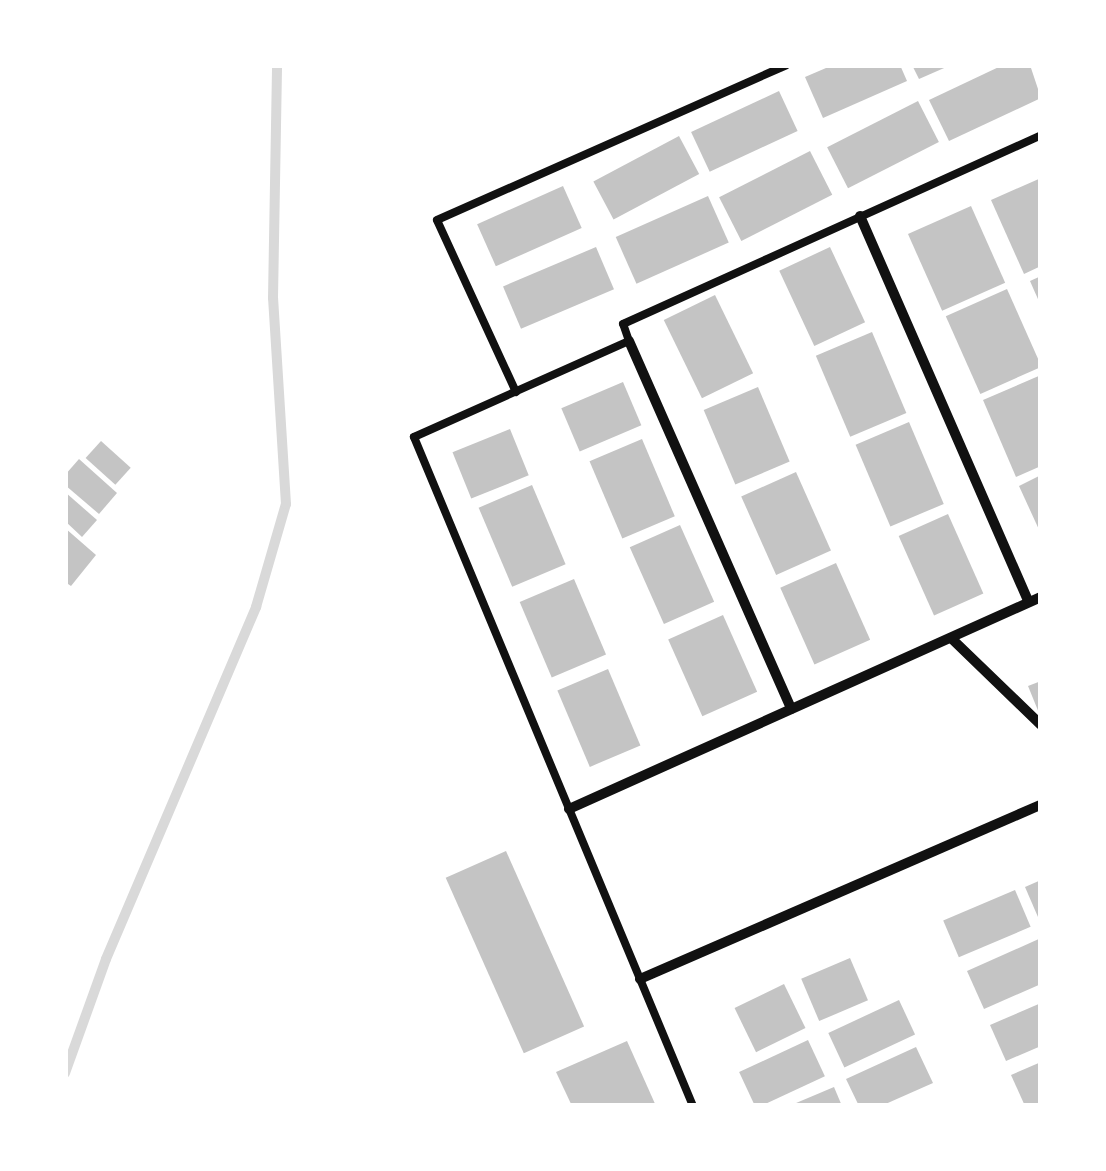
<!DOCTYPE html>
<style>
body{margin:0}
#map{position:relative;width:1106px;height:1171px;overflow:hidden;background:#fff;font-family:Montserrat,sans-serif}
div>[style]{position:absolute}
.stream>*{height:10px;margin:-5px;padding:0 5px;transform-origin:5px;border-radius:5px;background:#d9d9d9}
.building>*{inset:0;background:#c4c4c4;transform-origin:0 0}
.service>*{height:8px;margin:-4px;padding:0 4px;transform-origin:4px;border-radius:4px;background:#111}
.minor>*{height:10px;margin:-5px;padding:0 5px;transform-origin:5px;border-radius:5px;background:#111}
span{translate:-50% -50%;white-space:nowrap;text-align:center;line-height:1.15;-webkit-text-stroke:10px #fff;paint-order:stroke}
.frame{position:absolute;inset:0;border:68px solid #fff;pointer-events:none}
</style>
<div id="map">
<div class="stream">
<div style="left:65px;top:1073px;width:121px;rotate:-70.2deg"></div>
<div style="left:106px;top:959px;width:383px;rotate:-66.9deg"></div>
<div style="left:256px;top:607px;width:107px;rotate:-73.8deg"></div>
<div style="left:286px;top:504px;width:206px;rotate:-93.6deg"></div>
<div style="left:273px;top:298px;width:233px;rotate:-89deg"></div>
</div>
<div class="building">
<div style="clip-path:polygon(833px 65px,900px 65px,907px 81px,823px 118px,805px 77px)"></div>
<div style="clip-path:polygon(912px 65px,951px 65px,919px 79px)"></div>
<div style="clip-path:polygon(1003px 65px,1030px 65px,1041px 98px,949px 141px,929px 100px)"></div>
<div style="left:779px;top:91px;width:44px;height:97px;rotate:65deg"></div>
<div style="left:918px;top:101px;width:46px;height:102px;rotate:63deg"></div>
<div style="left:679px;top:136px;width:43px;height:97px;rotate:62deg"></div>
<div style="left:810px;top:151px;width:49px;height:102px;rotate:63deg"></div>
<div style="clip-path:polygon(1041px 178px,1041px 266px,1024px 274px,991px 200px)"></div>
<div style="left:563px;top:186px;width:46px;height:94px;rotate:66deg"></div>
<div style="left:708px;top:196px;width:51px;height:101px;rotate:66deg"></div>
<div style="left:971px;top:206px;width:84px;height:69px;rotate:66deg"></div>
<div style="left:596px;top:247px;width:46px;height:101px;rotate:67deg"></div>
<div style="left:830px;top:247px;width:83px;height:56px;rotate:65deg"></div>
<div style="clip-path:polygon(1041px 276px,1041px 306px,1030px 281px)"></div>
<div style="left:1007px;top:289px;width:85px;height:67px;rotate:66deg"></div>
<div style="left:715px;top:295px;width:87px;height:57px;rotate:64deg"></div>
<div style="left:872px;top:332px;width:88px;height:61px;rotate:67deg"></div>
<div style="clip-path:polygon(1041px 375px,1041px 466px,1016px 477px,983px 400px)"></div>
<div style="left:623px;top:382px;width:47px;height:67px;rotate:67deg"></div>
<div style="left:758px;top:387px;width:81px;height:59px;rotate:67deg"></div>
<div style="left:909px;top:422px;width:89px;height:58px;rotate:67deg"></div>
<div style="left:510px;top:429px;width:50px;height:62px;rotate:68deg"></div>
<div style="left:642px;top:439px;width:84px;height:57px;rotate:67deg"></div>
<div style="left:101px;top:441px;width:40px;height:23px;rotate:42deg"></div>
<div style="clip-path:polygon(79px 459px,117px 493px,99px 514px,65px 485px,65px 475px)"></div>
<div style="left:796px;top:472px;width:86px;height:60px;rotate:66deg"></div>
<div style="clip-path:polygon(1041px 475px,1041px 534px,1019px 486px)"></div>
<div style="left:532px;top:485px;width:86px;height:58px;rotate:67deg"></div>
<div style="clip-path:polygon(65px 492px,97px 520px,82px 537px,65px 521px)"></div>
<div style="left:948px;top:514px;width:87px;height:54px;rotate:66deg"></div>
<div style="left:680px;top:525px;width:84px;height:55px;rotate:66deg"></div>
<div style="clip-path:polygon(65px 528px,96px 555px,71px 586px,65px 582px)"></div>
<div style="left:836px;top:563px;width:84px;height:61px;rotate:66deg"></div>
<div style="left:574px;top:579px;width:82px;height:59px;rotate:67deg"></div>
<div style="left:723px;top:615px;width:84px;height:60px;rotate:66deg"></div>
<div style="left:608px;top:669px;width:83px;height:55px;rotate:67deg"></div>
<div style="clip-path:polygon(1041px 681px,1041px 718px,1028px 686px)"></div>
<div style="left:506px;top:851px;width:192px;height:66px;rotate:66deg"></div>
<div style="clip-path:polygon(1041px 880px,1041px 924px,1025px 887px)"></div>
<div style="left:1015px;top:890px;width:40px;height:78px;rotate:67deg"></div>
<div style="clip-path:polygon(1041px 938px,1041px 984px,984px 1009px,967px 971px)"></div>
<div style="left:850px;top:958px;width:46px;height:53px;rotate:67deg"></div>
<div style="left:784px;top:984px;width:49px;height:55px;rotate:64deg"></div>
<div style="left:899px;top:1000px;width:38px;height:78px;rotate:65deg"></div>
<div style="clip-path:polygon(1041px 1003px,1041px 1046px,1006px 1061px,990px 1025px)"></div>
<div style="left:808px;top:1040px;width:40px;height:76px;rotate:65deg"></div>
<div style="clip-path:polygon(627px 1041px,656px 1106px,572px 1106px,556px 1072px)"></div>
<div style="clip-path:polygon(916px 1047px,933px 1083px,881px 1106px,859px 1106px,846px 1079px)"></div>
<div style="clip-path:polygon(1041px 1062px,1041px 1105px,1025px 1106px,1011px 1075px)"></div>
<div style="clip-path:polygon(834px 1087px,842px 1106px,789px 1106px)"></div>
</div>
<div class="service">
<div style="left:516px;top:392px;width:189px;rotate:-114.7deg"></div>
<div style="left:437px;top:220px;width:382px;rotate:-23.9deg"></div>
<div style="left:693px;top:1106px;width:725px;rotate:-112.64deg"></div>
<div style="left:414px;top:437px;width:235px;rotate:-24.1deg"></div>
<div style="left:629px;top:341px;width:18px;rotate:-109deg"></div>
<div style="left:623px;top:324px;width:459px;rotate:-24.3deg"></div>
</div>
<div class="minor">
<div style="left:860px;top:216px;width:421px;rotate:66.4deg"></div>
<div style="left:629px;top:341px;width:402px;rotate:66.2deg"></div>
<div style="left:951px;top:638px;width:125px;rotate:44deg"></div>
<div style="left:569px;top:809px;width:517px;rotate:-24.19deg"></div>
<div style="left:640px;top:979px;width:437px;rotate:-23.5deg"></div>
</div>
<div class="frame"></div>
</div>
